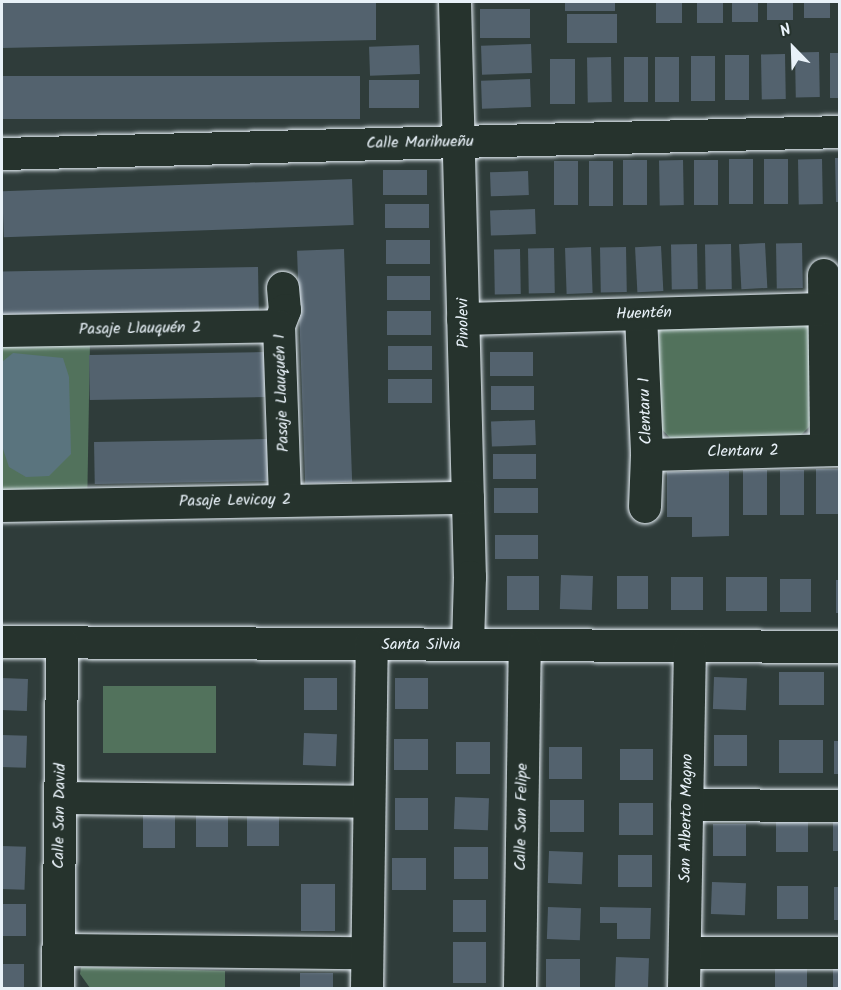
<!DOCTYPE html>
<meta charset="utf-8">
<style>
body{margin:0}
#map{position:relative;width:841px;height:990px;overflow:hidden;background:#2f3c3a;font-family:Kalam,sans-serif}
div>[style]{position:absolute}
.green>*{inset:0;background:#52725c;transform-origin:0 0}
.water>*{inset:0;background:#5a747e}
.building>*{inset:0;background:#53626e;transform-origin:0 0}
.roads{filter:drop-shadow(0 0 2px #e8f1f8) drop-shadow(0 0 2px #e8f1f8)}
.street>*{height:32px;margin:-16px;padding:0 16px;transform-origin:16px;border-radius:16px;background:#26332d}
span{translate:-50% -50%;white-space:nowrap;text-align:center;line-height:1.15;-webkit-text-stroke:4.5px #26332d;paint-order:stroke}
.street-label{font-size:16px;color:#e8f1f8}
.frame{position:absolute;inset:0;border:3px solid #e8f1f8;pointer-events:none}
.north{position:absolute;left:763px;top:18px;width:60px;height:60px;-webkit-text-stroke:4px #26332d;paint-order:stroke;rotate:337deg;font-size:16px;font-weight:700;line-height:24px;text-align:center;color:#e8f1f8}
.north::after{content:'';display:block;margin:auto;width:21px;height:27px;background:#e8f1f8;clip-path:polygon(50% 0,100% 100%,50% 72%,0 100%)}
</style>
<div id="map">
<div class="green">
<div style="clip-path:polygon(805px 320px,813px 332px,817px 419px,801px 435px,682px 442px,670px 438px,659px 426px,659px 331px,671px 321px)"></div>
<div style="left:90px;top:341px;width:158px;height:88px;rotate:91deg"></div>
<div style="left:103px;top:686px;width:113px;height:67px"></div>
<div style="clip-path:polygon(81px 967px,225px 971px,225px 988px,90px 988px,80px 974px)"></div>
</div>
<div class="water">
<div style="clip-path:polygon(13px 353px,63px 358px,69px 377px,71px 454px,49px 476px,26px 477px,9px 467px,2px 446px,2px 362px)"></div>
</div>
<div class="building">
<div style="clip-path:polygon(2px 2px,376px 2px,376px 40px,2px 48px)"></div>
<div style="left:565px;top:2px;width:50px;height:9px"></div>
<div style="left:656px;top:2px;width:26px;height:21px"></div>
<div style="left:697px;top:2px;width:26px;height:21px"></div>
<div style="left:732px;top:2px;width:26px;height:20px"></div>
<div style="left:767px;top:2px;width:26px;height:18px"></div>
<div style="left:804px;top:2px;width:26px;height:16px"></div>
<div style="left:530px;top:9px;width:29px;height:50px;rotate:90deg"></div>
<div style="left:617px;top:14px;width:29px;height:50px;rotate:90deg"></div>
<div style="left:531px;top:44px;width:29px;height:50px;rotate:88deg"></div>
<div style="left:419px;top:45px;width:29px;height:50px;rotate:88deg"></div>
<div style="left:819px;top:52px;width:45px;height:24px;rotate:89deg"></div>
<div style="left:830px;top:53px;width:10px;height:45px"></div>
<div style="left:785px;top:54px;width:45px;height:24px;rotate:89deg"></div>
<div style="left:725px;top:55px;width:24px;height:45px"></div>
<div style="left:691px;top:56px;width:24px;height:45px"></div>
<div style="left:611px;top:57px;width:45px;height:24px;rotate:89deg"></div>
<div style="left:648px;top:57px;width:45px;height:24px;rotate:90deg"></div>
<div style="left:655px;top:57px;width:24px;height:45px"></div>
<div style="left:550px;top:59px;width:25px;height:45px"></div>
<div style="left:360px;top:76px;width:43px;height:358px;rotate:90deg"></div>
<div style="left:530px;top:79px;width:28px;height:49px;rotate:88deg"></div>
<div style="left:419px;top:80px;width:28px;height:50px;rotate:90deg"></div>
<div style="clip-path:polygon(835px 158px,840px 158px,840px 202px,836px 202px)"></div>
<div style="left:729px;top:159px;width:24px;height:45px"></div>
<div style="left:764px;top:159px;width:24px;height:45px"></div>
<div style="left:822px;top:159px;width:45px;height:24px;rotate:89deg"></div>
<div style="left:623px;top:160px;width:24px;height:45px"></div>
<div style="left:683px;top:160px;width:45px;height:24px;rotate:89deg"></div>
<div style="left:694px;top:160px;width:24px;height:45px"></div>
<div style="left:554px;top:161px;width:24px;height:44px"></div>
<div style="left:589px;top:161px;width:24px;height:45px"></div>
<div style="left:383px;top:170px;width:44px;height:25px"></div>
<div style="left:528px;top:171px;width:24px;height:38px;rotate:88deg"></div>
<div style="left:352px;top:179px;width:46px;height:350px;rotate:88deg"></div>
<div style="left:429px;top:204px;width:24px;height:44px;rotate:90deg"></div>
<div style="left:535px;top:209px;width:25px;height:45px;rotate:88deg"></div>
<div style="left:430px;top:240px;width:24px;height:44px;rotate:90deg"></div>
<div style="left:765px;top:243px;width:45px;height:26px;rotate:87deg"></div>
<div style="left:802px;top:243px;width:45px;height:26px;rotate:89deg"></div>
<div style="left:697px;top:244px;width:45px;height:26px;rotate:89deg"></div>
<div style="left:731px;top:244px;width:45px;height:26px;rotate:89deg"></div>
<div style="left:661px;top:246px;width:45px;height:26px;rotate:87deg"></div>
<div style="left:591px;top:247px;width:46px;height:26px;rotate:88deg"></div>
<div style="left:626px;top:247px;width:45px;height:26px;rotate:89deg"></div>
<div style="left:554px;top:248px;width:45px;height:26px;rotate:89deg"></div>
<div style="left:344px;top:249px;width:233px;height:47px;rotate:88deg"></div>
<div style="left:520px;top:249px;width:45px;height:26px;rotate:89deg"></div>
<div style="left:258px;top:267px;width:43px;height:256px;rotate:89deg"></div>
<div style="left:430px;top:276px;width:24px;height:43px;rotate:90deg"></div>
<div style="left:387px;top:311px;width:44px;height:24px"></div>
<div style="left:388px;top:346px;width:44px;height:24px"></div>
<div style="left:264px;top:352px;width:45px;height:175px;rotate:89deg"></div>
<div style="left:490px;top:352px;width:43px;height:24px"></div>
<div style="left:432px;top:379px;width:24px;height:44px;rotate:90deg"></div>
<div style="left:491px;top:386px;width:43px;height:24px"></div>
<div style="left:535px;top:420px;width:25px;height:44px;rotate:88deg"></div>
<div style="left:267px;top:439px;width:42px;height:173px;rotate:89deg"></div>
<div style="left:493px;top:454px;width:43px;height:25px"></div>
<div style="left:840px;top:469px;width:45px;height:24px;rotate:90deg"></div>
<div style="left:767px;top:470px;width:45px;height:24px;rotate:90deg"></div>
<div style="left:780px;top:470px;width:24px;height:45px"></div>
<div style="clip-path:polygon(729px 471px,729px 536px,692px 537px,692px 517px,667px 517px,667px 472px)"></div>
<div style="left:538px;top:488px;width:25px;height:44px;rotate:90deg"></div>
<div style="left:538px;top:535px;width:24px;height:43px;rotate:90deg"></div>
<div style="left:561px;top:575px;width:32px;height:34px;rotate:2deg"></div>
<div style="left:507px;top:576px;width:32px;height:34px"></div>
<div style="left:617px;top:576px;width:31px;height:33px"></div>
<div style="left:671px;top:577px;width:32px;height:33px"></div>
<div style="left:726px;top:577px;width:41px;height:34px"></div>
<div style="left:780px;top:579px;width:31px;height:33px"></div>
<div style="left:836px;top:580px;width:4px;height:33px"></div>
<div style="left:779px;top:672px;width:45px;height:33px"></div>
<div style="left:714px;top:677px;width:33px;height:32px;rotate:2deg"></div>
<div style="left:2px;top:678px;width:26px;height:32px;rotate:2deg"></div>
<div style="left:304px;top:678px;width:33px;height:32px"></div>
<div style="left:395px;top:678px;width:33px;height:31px"></div>
<div style="left:304px;top:733px;width:33px;height:32px;rotate:2deg"></div>
<div style="left:2px;top:735px;width:25px;height:32px;rotate:2deg"></div>
<div style="left:714px;top:735px;width:33px;height:31px"></div>
<div style="left:394px;top:739px;width:34px;height:31px"></div>
<div style="left:779px;top:740px;width:44px;height:33px"></div>
<div style="left:834px;top:741px;width:6px;height:33px"></div>
<div style="left:456px;top:742px;width:34px;height:32px"></div>
<div style="left:549px;top:747px;width:33px;height:32px"></div>
<div style="left:620px;top:749px;width:33px;height:31px"></div>
<div style="left:455px;top:797px;width:34px;height:32px;rotate:2deg"></div>
<div style="left:395px;top:798px;width:33px;height:32px"></div>
<div style="left:550px;top:800px;width:34px;height:32px"></div>
<div style="left:619px;top:803px;width:34px;height:32px"></div>
<div style="left:196px;top:813px;width:32px;height:34px"></div>
<div style="left:247px;top:813px;width:32px;height:33px"></div>
<div style="left:143px;top:814px;width:32px;height:34px"></div>
<div style="left:808px;top:818px;width:34px;height:32px;rotate:90deg"></div>
<div style="left:833px;top:818px;width:7px;height:33px"></div>
<div style="left:713px;top:824px;width:33px;height:32px"></div>
<div style="left:2px;top:846px;width:24px;height:43px;rotate:2deg"></div>
<div style="left:454px;top:847px;width:34px;height:32px"></div>
<div style="left:549px;top:851px;width:34px;height:32px;rotate:2deg"></div>
<div style="left:618px;top:855px;width:34px;height:32px"></div>
<div style="left:392px;top:858px;width:34px;height:32px"></div>
<div style="left:712px;top:882px;width:34px;height:32px;rotate:2deg"></div>
<div style="left:301px;top:884px;width:34px;height:47px"></div>
<div style="left:777px;top:886px;width:31px;height:33px"></div>
<div style="left:834px;top:887px;width:6px;height:33px"></div>
<div style="left:453px;top:900px;width:33px;height:32px"></div>
<div style="left:2px;top:904px;width:24px;height:32px"></div>
<div style="left:548px;top:907px;width:33px;height:32px;rotate:2deg"></div>
<div style="clip-path:polygon(600px 907px,651px 908px,650px 939px,617px 939px,617px 923px,600px 923px)"></div>
<div style="left:453px;top:942px;width:33px;height:41px"></div>
<div style="left:616px;top:957px;width:33px;height:31px;rotate:2deg"></div>
<div style="left:546px;top:959px;width:34px;height:29px"></div>
<div style="left:2px;top:964px;width:22px;height:24px"></div>
<div style="left:775px;top:966px;width:32px;height:22px"></div>
<div style="left:833px;top:967px;width:7px;height:21px"></div>
<div style="left:300px;top:973px;width:33px;height:15px"></div>
</div>
<div class="roads">
<div class="street">
<div style="left:455px;top:2px;width:575px;rotate:88.51deg"></div>
<div style="left:470px;top:577px;width:68px;rotate:91.7deg"></div>
<div style="left:2px;top:154px;width:838px;rotate:-1.5deg"></div>
<div style="left:824px;top:275px;width:175px;rotate:89.3deg"></div>
<div style="left:283px;top:288px;width:22px;rotate:85deg"></div>
<div style="left:285px;top:310px;width:17px;rotate:111deg"></div>
<div style="left:279px;top:326px;width:174px;rotate:88deg"></div>
<div style="left:641px;top:315px;width:140px;rotate:87.5deg"></div>
<div style="left:647px;top:455px;width:52px;rotate:92.2deg"></div>
<div style="left:463px;top:319px;width:361px;rotate:-1.6deg"></div>
<div style="left:2px;top:331px;width:277px;rotate:-1deg"></div>
<div style="left:647px;top:455px;width:193px;rotate:-1.5deg"></div>
<div style="left:2px;top:506px;width:466px;rotate:-1deg"></div>
<div style="left:2px;top:642px;width:838px;rotate:0.34deg"></div>
<div style="left:60px;top:798px;width:309px;rotate:0.7deg"></div>
<div style="left:687px;top:805px;width:153px;rotate:0.4deg"></div>
<div style="left:58px;top:950px;width:309px;rotate:0.6deg"></div>
<div style="left:685px;top:953px;width:155px"></div>
<div style="left:58px;top:988px;width:345px;rotate:-89.3deg"></div>
<div style="left:367px;top:988px;width:343px;rotate:-89.2deg"></div>
<div style="left:520px;top:988px;width:342px;rotate:-89.2deg"></div>
<div style="left:684px;top:988px;width:341px;rotate:-89deg"></div>
</div>
</div>
<div class="street-label">
<span style="left:420px;top:143px;rotate:-1deg">Calle Marihueñu</span>
<span style="left:644px;top:314px;rotate:-2deg">Huentén</span>
<span style="left:464px;top:323px;rotate:-91deg">Pinolevi</span>
<span style="left:140px;top:329px;rotate:-1deg">Pasaje Llauquén 2</span>
<span style="left:282px;top:393px;rotate:-92deg">Pasaje Llauquén 1</span>
<span style="left:646px;top:411px;rotate:-92deg">Clentaru 1</span>
<span style="left:743px;top:452px;rotate:-1deg">Clentaru 2</span>
<span style="left:235px;top:501px;rotate:-1deg">Pasaje Levicoy 2</span>
<span style="left:421px;top:645px">Santa Silvia</span>
<span style="left:60px;top:816px;rotate:-89deg">Calle San David</span>
<span style="left:522px;top:817px;rotate:-89deg">Calle San Felipe</span>
<span style="left:687px;top:818px;rotate:-89deg">San Alberto Magno</span>
</div>
<div class="frame"></div>
<div class="north">N</div>
</div>
